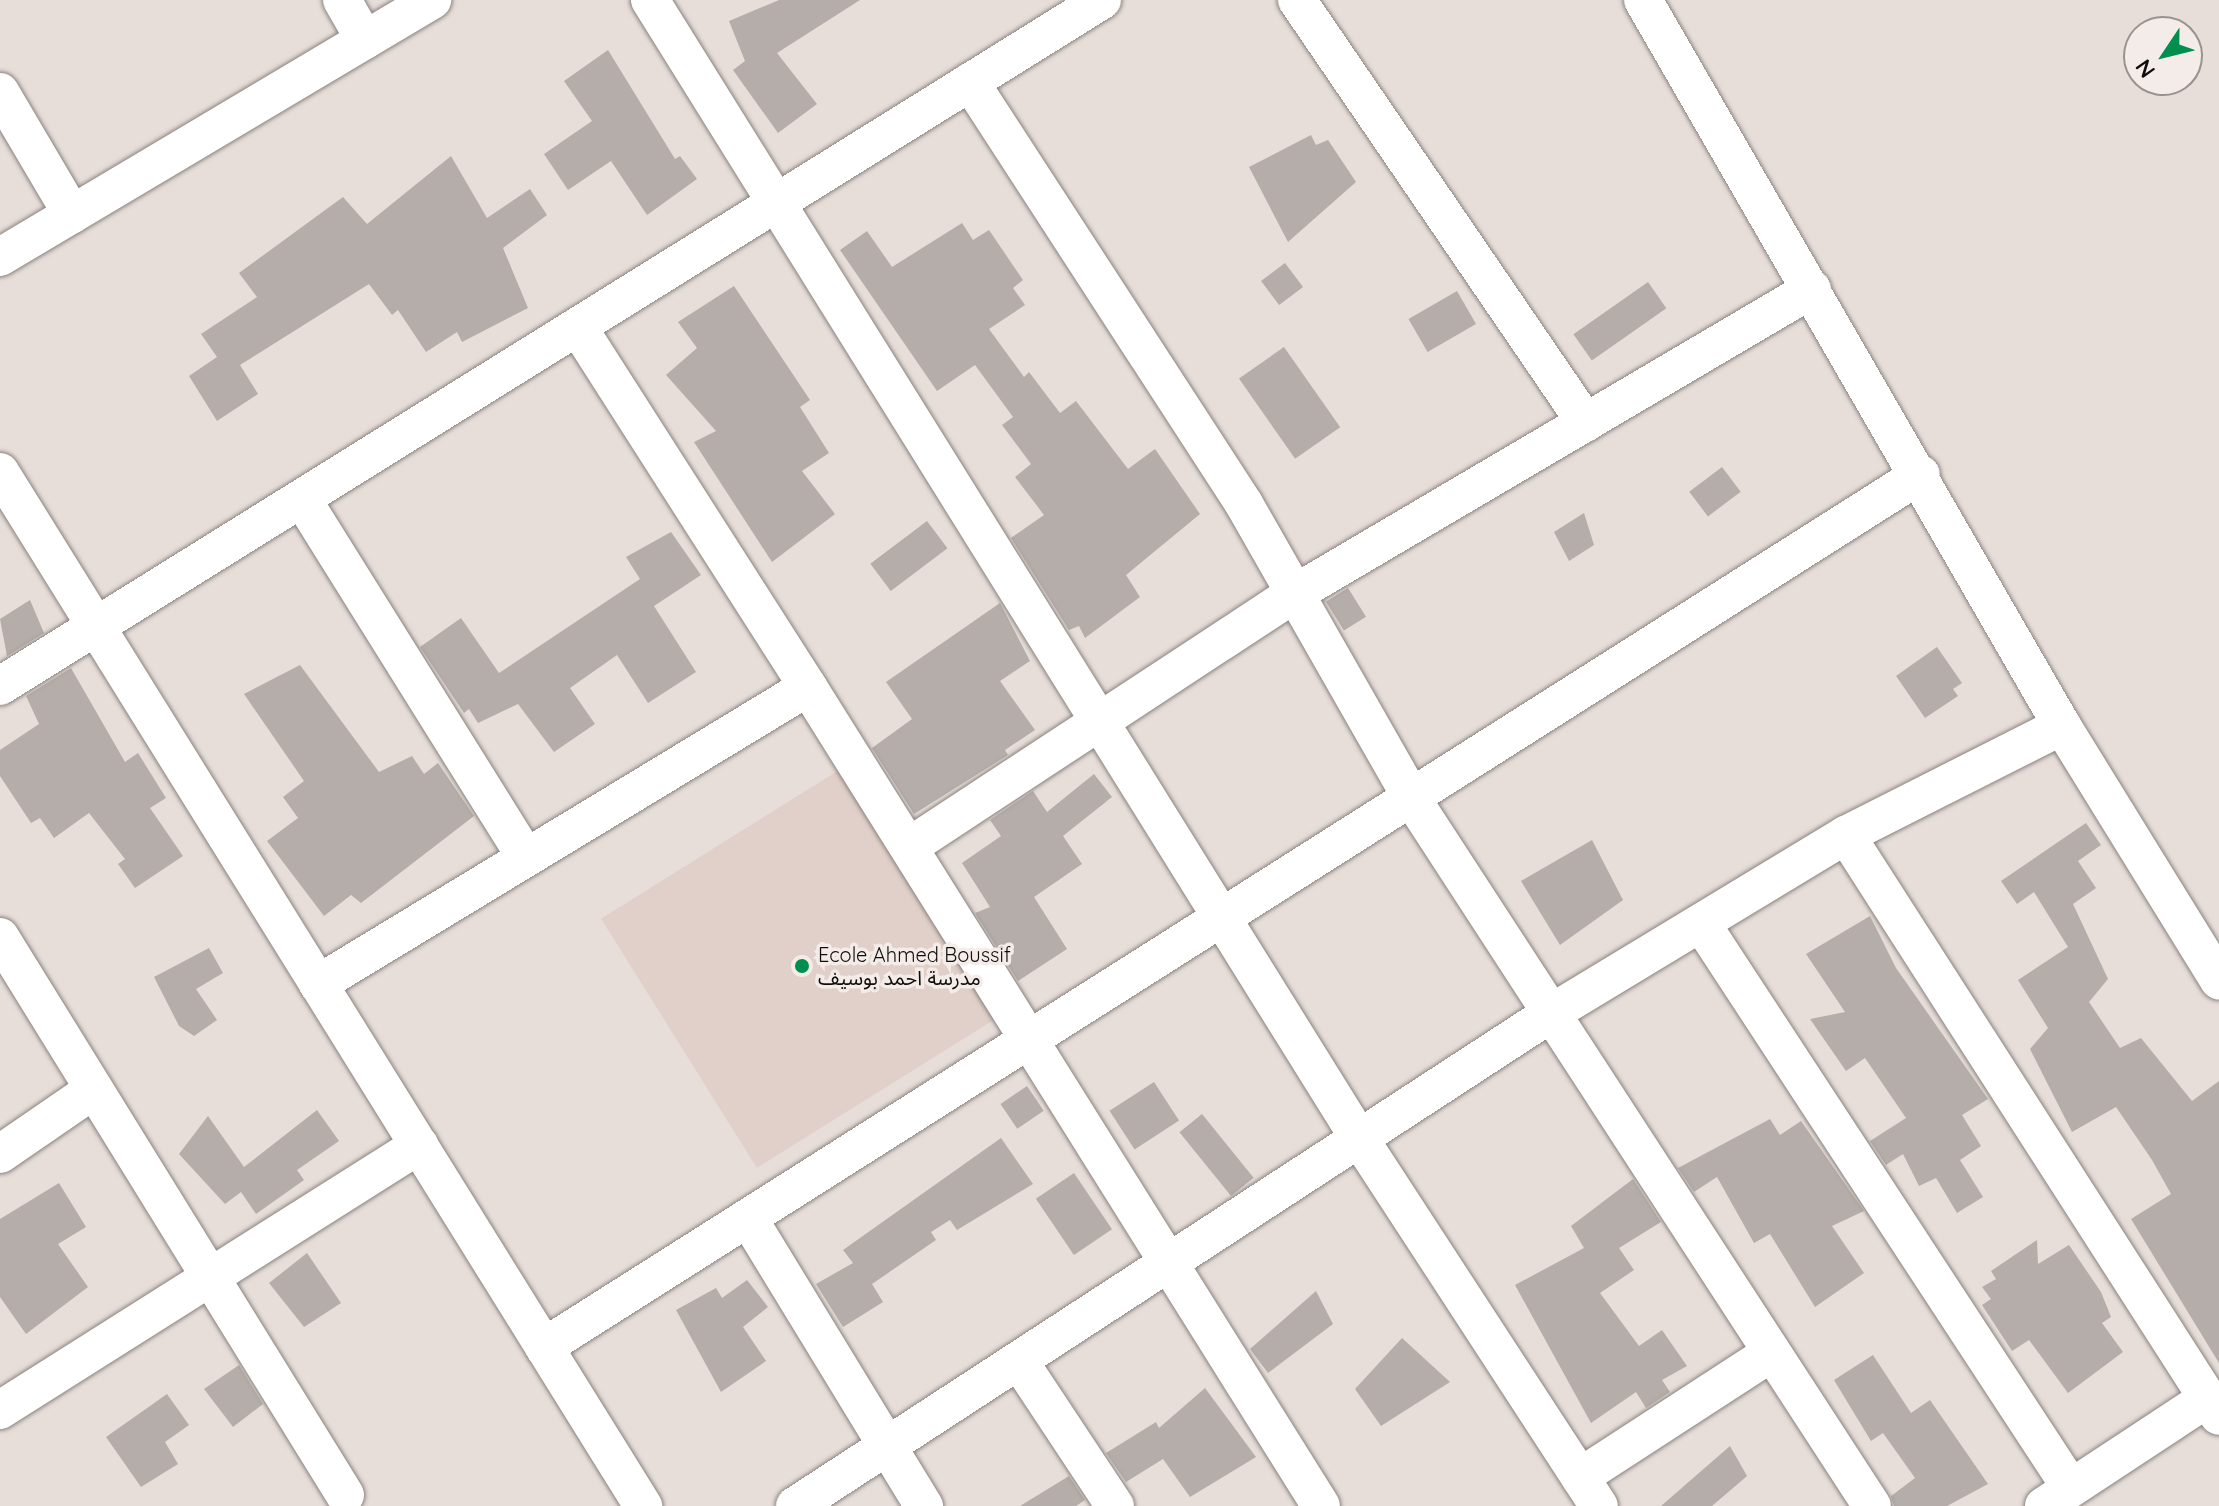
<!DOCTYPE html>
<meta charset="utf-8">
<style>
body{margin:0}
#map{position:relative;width:2219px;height:1506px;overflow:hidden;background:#e7deda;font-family:Quicksand,"Noto Sans Arabic",sans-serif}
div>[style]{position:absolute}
.built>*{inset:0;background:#e0d0c9;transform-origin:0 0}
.building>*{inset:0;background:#b5adaa;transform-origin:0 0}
.roads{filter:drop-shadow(0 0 2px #8a827e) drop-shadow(0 0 2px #8a827e)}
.street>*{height:38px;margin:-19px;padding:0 19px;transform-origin:19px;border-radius:19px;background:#fff}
.dots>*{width:22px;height:22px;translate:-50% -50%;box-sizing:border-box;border:4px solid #f4ece8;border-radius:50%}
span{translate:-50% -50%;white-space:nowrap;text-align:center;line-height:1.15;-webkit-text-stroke:7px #f4ece8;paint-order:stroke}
.poi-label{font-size:20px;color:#100d0c}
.left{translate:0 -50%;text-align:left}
.north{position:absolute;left:2123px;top:16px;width:80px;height:80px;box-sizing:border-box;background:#f4ece8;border:2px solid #999390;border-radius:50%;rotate:235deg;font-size:22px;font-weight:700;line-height:32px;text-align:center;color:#100d0c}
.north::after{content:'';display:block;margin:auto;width:28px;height:36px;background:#008f4f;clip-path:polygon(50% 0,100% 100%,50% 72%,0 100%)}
</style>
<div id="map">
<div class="built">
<div style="left:847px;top:765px;width:294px;height:290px;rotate:58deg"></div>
</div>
<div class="building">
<div style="clip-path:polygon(779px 0,860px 0,777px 53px,817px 104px,778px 133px,733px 70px,745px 61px,729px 21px)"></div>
<div style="clip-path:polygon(608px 50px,675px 159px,680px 156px,697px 179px,647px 215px,611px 161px,568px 190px,544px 154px,592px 121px,564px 81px)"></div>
<div style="clip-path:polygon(1311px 135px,1316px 145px,1328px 140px,1356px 182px,1288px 242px,1249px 167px)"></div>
<div style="clip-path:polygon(451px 156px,487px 218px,530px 189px,547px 215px,503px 248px,528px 308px,462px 342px,457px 332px,426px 352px,398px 310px,392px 315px,369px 284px,240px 365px,258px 394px,217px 421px,189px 376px,217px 357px,201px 334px,257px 297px,239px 273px,343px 197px,367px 224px)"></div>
<div style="clip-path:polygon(962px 223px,973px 240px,989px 230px,1023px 280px,1013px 288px,1025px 305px,989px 329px,1024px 377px,1029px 372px,1060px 413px,1076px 401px,1128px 469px,1155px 449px,1200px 514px,1126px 575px,1140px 597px,1085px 638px,1079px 626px,1069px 630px,1011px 538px,1044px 515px,1015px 477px,1031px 464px,1002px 425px,1013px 417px,975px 365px,937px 391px,840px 250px,867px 231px,892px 267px)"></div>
<div style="left:1285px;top:263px;width:30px;height:30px;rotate:53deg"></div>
<div style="left:1648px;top:282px;width:32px;height:91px;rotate:55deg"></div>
<div style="clip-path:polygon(734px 286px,810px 400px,800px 407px,829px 453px,802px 471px,835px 514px,772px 562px,694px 442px,716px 431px,666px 375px,697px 348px,678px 322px)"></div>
<div style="left:1457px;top:291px;width:38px;height:56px;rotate:60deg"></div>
<div style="left:1284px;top:347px;width:98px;height:55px;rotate:55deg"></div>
<div style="left:1722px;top:467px;width:31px;height:41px;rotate:53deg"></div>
<div style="clip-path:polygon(1584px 513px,1594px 545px,1569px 561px,1554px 532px)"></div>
<div style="left:927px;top:521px;width:34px;height:71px;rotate:53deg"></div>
<div style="clip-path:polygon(671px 532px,701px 575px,654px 606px,696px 672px,648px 703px,617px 655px,570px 688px,595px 724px,554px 752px,518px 704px,478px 723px,469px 709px,464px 713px,420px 647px,461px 618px,499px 673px,640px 579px,626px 557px)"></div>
<div style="left:1348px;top:588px;width:34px;height:26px;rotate:58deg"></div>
<div style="clip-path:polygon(30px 600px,44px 633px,7px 656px,0 619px)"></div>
<div style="clip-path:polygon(1000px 603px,1030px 661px,1000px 681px,1035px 730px,1005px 750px,1008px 755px,914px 814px,872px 748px,912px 719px,886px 682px)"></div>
<div style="clip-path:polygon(1937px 647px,1962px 683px,1953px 689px,1958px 696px,1925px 718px,1896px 676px)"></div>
<div style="clip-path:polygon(300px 665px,379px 772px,412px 756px,424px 774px,438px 763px,474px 816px,361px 903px,351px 895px,324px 916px,267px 841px,298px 818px,283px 797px,304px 781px,244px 694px)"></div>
<div style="clip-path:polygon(71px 668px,125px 762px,138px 753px,166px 798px,150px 808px,183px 856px,135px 888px,118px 864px,125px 859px,89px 813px,54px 838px,40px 818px,31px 823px,0 776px,0 750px,39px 724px,26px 696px)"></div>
<div style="clip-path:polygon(1094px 774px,1112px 797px,1063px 836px,1082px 864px,1034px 897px,1067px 949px,1018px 981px,975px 913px,990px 907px,962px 863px,1001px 836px,990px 820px,1033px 791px,1047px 812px)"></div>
<div style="clip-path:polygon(2086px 823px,2101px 845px,2078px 861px,2096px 888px,2073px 904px,2108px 979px,2089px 1002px,2120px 1048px,2141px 1038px,2192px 1101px,2219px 1081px,2219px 1363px,2131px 1219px,2171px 1194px,2152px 1160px,2116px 1107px,2072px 1132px,2030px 1049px,2048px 1028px,2018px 980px,2068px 947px,2034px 892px,2017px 904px,2001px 881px)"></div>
<div style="clip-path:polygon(1592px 840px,1623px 900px,1560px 945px,1521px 881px)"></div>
<div style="clip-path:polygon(1870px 916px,1896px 968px,1988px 1099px,1962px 1115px,1981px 1146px,1960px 1160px,1983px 1197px,1957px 1213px,1936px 1178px,1919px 1186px,1903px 1154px,1886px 1165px,1870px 1141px,1906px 1118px,1865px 1058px,1846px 1071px,1810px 1019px,1845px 1012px,1806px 954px)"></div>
<div style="clip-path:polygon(209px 948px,223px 973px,196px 989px,217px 1020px,194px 1036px,179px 1026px,154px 977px)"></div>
<div style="left:1154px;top:1082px;width:46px;height:53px;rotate:57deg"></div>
<div style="left:1027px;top:1086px;width:30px;height:32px;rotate:56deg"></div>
<div style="clip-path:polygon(317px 1110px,339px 1141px,297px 1170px,304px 1180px,256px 1214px,241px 1192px,225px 1204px,179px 1154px,208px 1116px,244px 1167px)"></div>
<div style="left:1202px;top:1114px;width:82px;height:29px;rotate:51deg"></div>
<div style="clip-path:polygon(1770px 1119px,1780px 1135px,1801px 1121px,1864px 1211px,1832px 1226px,1864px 1273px,1815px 1307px,1770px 1234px,1754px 1243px,1717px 1177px,1694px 1192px,1678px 1168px)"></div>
<div style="clip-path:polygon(1001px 1138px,1033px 1184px,957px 1230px,950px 1220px,931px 1232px,936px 1240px,872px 1284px,883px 1302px,843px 1327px,816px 1284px,853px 1263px,843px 1250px)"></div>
<div style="left:1074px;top:1173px;width:68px;height:46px;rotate:56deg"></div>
<div style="clip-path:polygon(1633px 1179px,1661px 1222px,1619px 1248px,1634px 1270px,1600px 1293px,1639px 1346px,1662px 1330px,1687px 1366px,1662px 1380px,1670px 1392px,1646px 1408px,1636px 1392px,1591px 1423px,1515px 1285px,1584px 1248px,1571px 1226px)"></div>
<div style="clip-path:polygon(59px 1183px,86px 1227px,58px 1244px,88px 1287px,26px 1334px,0 1297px,0 1219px)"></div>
<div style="clip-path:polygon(2037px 1240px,2038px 1264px,2069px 1245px,2101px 1292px,2111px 1317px,2102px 1323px,2123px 1352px,2068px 1393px,2029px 1340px,2012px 1351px,1982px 1305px,1991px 1299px,1982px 1287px,1996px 1279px,1991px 1271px)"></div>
<div style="clip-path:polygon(307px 1253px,341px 1303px,304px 1327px,269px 1283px)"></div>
<div style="clip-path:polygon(747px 1280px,768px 1307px,743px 1327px,766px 1361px,721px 1392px,676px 1310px,716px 1288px,722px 1298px)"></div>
<div style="clip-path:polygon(1316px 1291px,1333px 1324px,1268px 1373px,1250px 1349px)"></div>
<div style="clip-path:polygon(1402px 1338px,1450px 1382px,1381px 1426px,1355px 1389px)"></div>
<div style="clip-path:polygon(1873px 1355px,1911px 1413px,1930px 1400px,1988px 1484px,1947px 1506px,1894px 1506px,1891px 1496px,1915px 1478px,1883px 1433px,1871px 1441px,1834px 1380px)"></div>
<div style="clip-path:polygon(239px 1365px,263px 1404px,233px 1427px,204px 1389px)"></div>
<div style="clip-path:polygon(1205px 1388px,1256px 1457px,1190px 1497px,1163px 1459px,1126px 1482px,1106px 1453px,1156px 1422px,1159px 1428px)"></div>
<div style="clip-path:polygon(167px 1394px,189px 1425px,165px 1442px,178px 1464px,141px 1487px,106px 1437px)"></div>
<div style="clip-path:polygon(1730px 1446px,1747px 1476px,1712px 1506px,1661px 1506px)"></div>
<div style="clip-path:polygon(1069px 1476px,1085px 1500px,1076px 1506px,1020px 1506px)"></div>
</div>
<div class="roads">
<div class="street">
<div style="left:342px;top:0;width:46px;rotate:60.1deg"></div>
<div style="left:650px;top:0;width:1341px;rotate:58.08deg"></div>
<div style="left:1359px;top:1138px;width:439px;rotate:56.9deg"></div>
<div style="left:1297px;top:0;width:512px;rotate:55.66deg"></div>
<div style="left:1643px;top:0;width:838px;rotate:60.01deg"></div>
<div style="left:2062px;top:726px;width:299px;rotate:58.3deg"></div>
<div style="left:970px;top:82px;width:503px;rotate:57deg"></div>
<div style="left:1244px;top:504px;width:339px;rotate:60.3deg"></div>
<div style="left:1412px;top:799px;width:843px;rotate:56.95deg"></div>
<div style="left:0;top:92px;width:142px;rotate:59.5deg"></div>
<div style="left:0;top:257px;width:503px;rotate:-30.75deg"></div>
<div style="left:0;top:472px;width:1218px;rotate:58.12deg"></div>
<div style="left:302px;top:499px;width:423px;rotate:58deg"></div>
<div style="left:0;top:686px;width:1298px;rotate:-31.9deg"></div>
<div style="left:808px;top:687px;width:966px;rotate:57.94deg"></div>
<div style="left:1846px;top:835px;width:690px;rotate:57.3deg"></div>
<div style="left:910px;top:846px;width:459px;rotate:-33.3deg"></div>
<div style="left:1294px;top:594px;width:601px;rotate:-30.49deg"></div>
<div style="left:1701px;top:923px;width:675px;rotate:56.78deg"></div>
<div style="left:0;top:937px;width:656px;rotate:58.27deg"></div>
<div style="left:318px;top:984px;width:573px;rotate:-31.22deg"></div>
<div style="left:808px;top:687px;width:427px;rotate:-122.6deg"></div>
<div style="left:0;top:1154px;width:113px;rotate:-34.5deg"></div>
<div style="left:748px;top:1218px;width:338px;rotate:58.6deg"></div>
<div style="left:544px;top:1347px;width:1630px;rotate:-32.37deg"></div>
<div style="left:1019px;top:1361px;width:174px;rotate:56.5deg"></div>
<div style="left:0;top:1410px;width:496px;rotate:-32.3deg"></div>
<div style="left:1580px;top:1477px;width:228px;rotate:-33deg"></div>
<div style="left:795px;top:1506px;width:901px;rotate:-33.09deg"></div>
<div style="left:1550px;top:1014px;width:346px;rotate:-31.2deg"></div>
<div style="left:1846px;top:835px;width:242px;rotate:-26.8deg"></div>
<div style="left:2044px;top:1506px;width:196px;rotate:-33.4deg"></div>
</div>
</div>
<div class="dots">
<div style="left:802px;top:966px;background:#008f4f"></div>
</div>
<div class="poi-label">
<span class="left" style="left:818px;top:966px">Ecole Ahmed Boussif<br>مدرسة احمد بوسيف</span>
</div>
<div class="north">N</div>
</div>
